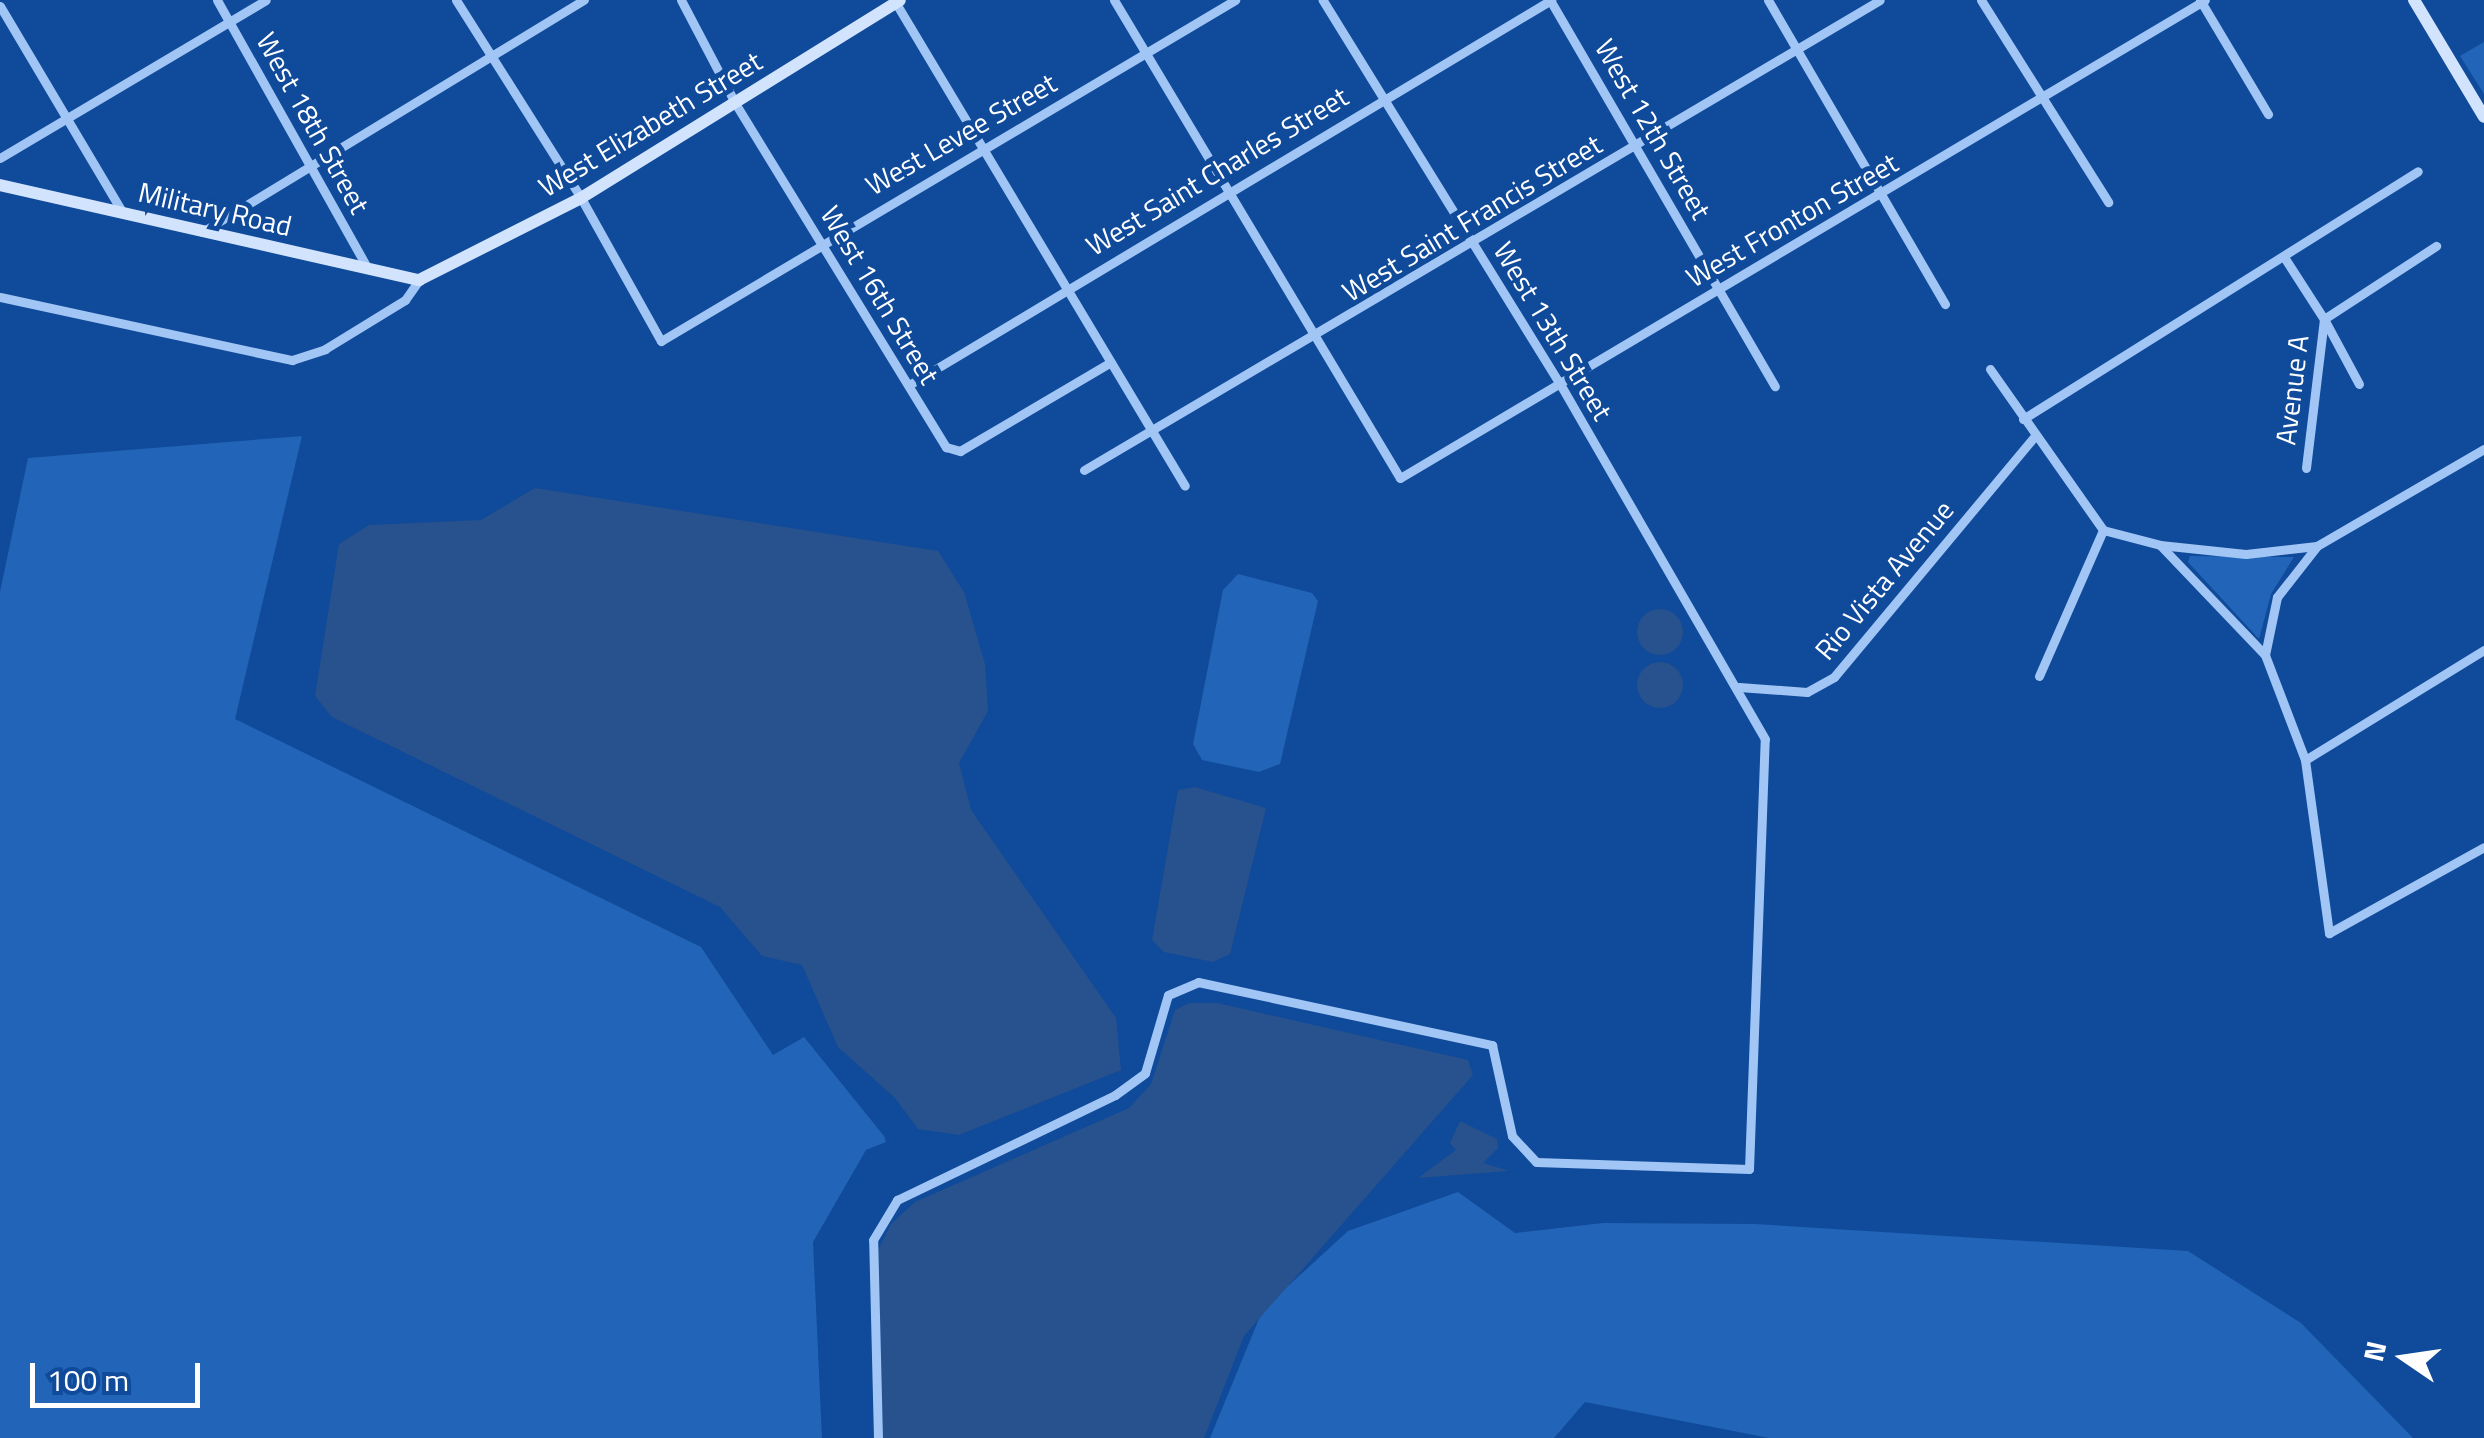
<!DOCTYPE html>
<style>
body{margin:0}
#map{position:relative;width:2484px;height:1438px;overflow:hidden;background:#104a9a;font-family:"Titillium Web",sans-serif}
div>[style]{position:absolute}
.green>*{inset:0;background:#2264b8}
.water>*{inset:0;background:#27528d}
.round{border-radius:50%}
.street>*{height:9px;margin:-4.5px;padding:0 4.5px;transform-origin:4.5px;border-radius:4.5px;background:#a1c6f5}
.secondary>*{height:12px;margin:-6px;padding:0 6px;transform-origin:6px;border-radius:6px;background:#d2e4fd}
span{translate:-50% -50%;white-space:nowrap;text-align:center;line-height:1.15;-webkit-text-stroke:10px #104a9a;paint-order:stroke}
.street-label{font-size:28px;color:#fff}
.north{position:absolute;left:2354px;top:1308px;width:100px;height:100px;-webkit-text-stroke:8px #104a9a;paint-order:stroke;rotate:283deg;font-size:28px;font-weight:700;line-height:40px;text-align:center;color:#fff}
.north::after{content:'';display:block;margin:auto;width:35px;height:45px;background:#fff;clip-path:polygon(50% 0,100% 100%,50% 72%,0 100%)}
.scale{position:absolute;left:30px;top:1363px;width:170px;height:45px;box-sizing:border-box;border:5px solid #fff;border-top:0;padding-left:12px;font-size:30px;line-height:35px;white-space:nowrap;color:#fff;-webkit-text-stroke:8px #104a9a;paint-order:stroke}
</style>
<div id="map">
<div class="green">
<div style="clip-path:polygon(2484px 42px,2484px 94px,2460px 56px)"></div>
<div style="clip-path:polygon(302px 436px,235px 719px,701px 947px,773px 1055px,804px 1037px,884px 1136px,886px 1142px,866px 1150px,813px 1242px,822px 1438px,0 1438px,0 592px,28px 458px)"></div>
<div style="clip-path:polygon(2190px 556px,2294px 557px,2271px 594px,2259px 639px,2188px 562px)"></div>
<div style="clip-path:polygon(1238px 574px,1312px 593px,1318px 601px,1280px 764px,1259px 772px,1202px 760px,1193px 744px,1223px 590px)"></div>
<div style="clip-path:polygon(1458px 1192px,1515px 1233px,1603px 1223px,1755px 1224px,2188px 1251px,2301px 1323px,2413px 1438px,1769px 1438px,1585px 1402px,1554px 1438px,1210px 1438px,1263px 1309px,1348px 1231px)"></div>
</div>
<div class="water">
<div style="clip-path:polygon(535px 488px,938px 551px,964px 592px,985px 664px,988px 711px,959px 763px,971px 810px,1116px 1018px,1121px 1070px,959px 1135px,918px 1129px,895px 1098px,838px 1047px,802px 965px,762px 956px,720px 907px,332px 717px,315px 696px,339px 544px,369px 525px,481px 520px)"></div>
<div class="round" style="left:1637px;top:609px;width:46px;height:46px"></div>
<div class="round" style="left:1637px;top:662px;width:46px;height:46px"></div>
<div style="clip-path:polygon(1195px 787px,1266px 808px,1230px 954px,1213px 962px,1164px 952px,1152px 940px,1178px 790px)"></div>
<div style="clip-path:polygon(1189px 1003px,1217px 1003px,1468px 1060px,1473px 1075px,1244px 1336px,1204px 1438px,883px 1438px,878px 1250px,891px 1224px,915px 1202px,1129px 1108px,1151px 1084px,1175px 1010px)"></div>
<div style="clip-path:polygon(1460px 1121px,1497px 1139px,1498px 1148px,1483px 1163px,1509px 1171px,1418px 1178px,1456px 1150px,1450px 1143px)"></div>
</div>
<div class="street">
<div style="left:217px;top:0;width:308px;rotate:60.7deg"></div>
<div style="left:456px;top:0;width:234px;rotate:57.7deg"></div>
<div style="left:581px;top:198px;width:164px;rotate:60.8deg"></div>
<div style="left:661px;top:341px;width:668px;rotate:-30.71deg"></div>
<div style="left:681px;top:0;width:116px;rotate:62.3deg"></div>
<div style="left:735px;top:103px;width:404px;rotate:58.5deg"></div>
<div style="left:946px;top:447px;width:15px;rotate:16deg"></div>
<div style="left:960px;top:451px;width:175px;rotate:-30.5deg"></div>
<div style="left:894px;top:0;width:566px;rotate:59.09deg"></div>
<div style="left:1114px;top:0;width:557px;rotate:59.11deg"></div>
<div style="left:1400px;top:478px;width:936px;rotate:-30.7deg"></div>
<div style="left:1550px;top:0;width:447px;rotate:59.8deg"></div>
<div style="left:1768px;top:0;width:352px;rotate:59.8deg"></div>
<div style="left:1981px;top:0;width:239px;rotate:57.8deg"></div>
<div style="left:2200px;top:0;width:133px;rotate:59.2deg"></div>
<div style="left:0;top:6px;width:241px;rotate:59.3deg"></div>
<div style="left:0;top:158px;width:309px;rotate:-30.7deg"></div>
<div style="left:202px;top:232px;width:447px;rotate:-31.3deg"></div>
<div style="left:2284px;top:257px;width:74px;rotate:57.2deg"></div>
<div style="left:2324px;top:319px;width:150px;rotate:96.9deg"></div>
<div style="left:0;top:297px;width:299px;rotate:12.2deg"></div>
<div style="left:292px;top:360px;width:35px;rotate:-18deg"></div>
<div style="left:325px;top:349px;width:94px;rotate:-31.5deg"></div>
<div style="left:405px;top:300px;width:24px;rotate:-55deg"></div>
<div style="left:1990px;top:369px;width:197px;rotate:54.9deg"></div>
<div style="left:2103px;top:530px;width:59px;rotate:14.7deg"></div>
<div style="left:2160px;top:545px;width:152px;rotate:46.3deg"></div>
<div style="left:2359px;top:384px;width:74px;rotate:-118.3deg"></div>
<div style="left:2324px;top:319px;width:134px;rotate:-33.1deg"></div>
<div style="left:909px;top:385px;width:749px;rotate:-30.95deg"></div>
<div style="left:2023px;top:419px;width:466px;rotate:-32.1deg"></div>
<div style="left:2484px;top:449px;width:193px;rotate:149.9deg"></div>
<div style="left:2317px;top:546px;width:65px;rotate:128.1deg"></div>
<div style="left:2277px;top:597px;width:59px;rotate:101.7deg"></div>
<div style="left:2265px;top:655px;width:112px;rotate:69.1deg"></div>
<div style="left:2305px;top:760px;width:175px;rotate:82.1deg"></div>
<div style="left:2329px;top:933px;width:177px;rotate:-29deg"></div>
<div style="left:1084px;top:470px;width:924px;rotate:-30.56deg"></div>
<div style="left:2160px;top:545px;width:86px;rotate:6deg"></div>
<div style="left:2246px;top:554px;width:71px;rotate:-6.4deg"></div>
<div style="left:2039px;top:676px;width:159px;rotate:-66.3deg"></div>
<div style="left:1739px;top:687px;width:68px;rotate:4.2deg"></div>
<div style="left:1807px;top:692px;width:31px;rotate:-29deg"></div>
<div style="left:1834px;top:677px;width:311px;rotate:-50.2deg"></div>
<div style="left:2305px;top:760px;width:210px;rotate:-31.6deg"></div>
<div style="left:878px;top:1438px;width:198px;rotate:-91.4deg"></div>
<div style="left:873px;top:1240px;width:47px;rotate:-59deg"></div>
<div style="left:897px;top:1200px;width:242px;rotate:-25.7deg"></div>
<div style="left:1115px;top:1095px;width:37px;rotate:-36deg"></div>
<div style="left:1145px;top:1073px;width:81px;rotate:-73.6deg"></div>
<div style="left:1168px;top:995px;width:33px;rotate:-23deg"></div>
<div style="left:1198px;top:982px;width:301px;rotate:12.1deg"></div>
<div style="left:1492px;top:1045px;width:93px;rotate:77.6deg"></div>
<div style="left:1512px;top:1136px;width:35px;rotate:47deg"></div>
<div style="left:1536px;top:1162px;width:213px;rotate:1.9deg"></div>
<div style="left:1749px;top:1169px;width:430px;rotate:-87.9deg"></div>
<div style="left:1765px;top:739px;width:414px;rotate:-120deg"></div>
<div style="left:1558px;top:381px;width:448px;rotate:-121.7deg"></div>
</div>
<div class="secondary">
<div style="left:2414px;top:0;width:136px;rotate:59.1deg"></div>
<div style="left:0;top:185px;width:430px;rotate:12.8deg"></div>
<div style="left:419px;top:280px;width:182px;rotate:-26.8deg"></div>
<div style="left:581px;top:198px;width:375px;rotate:-31.8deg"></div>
</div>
<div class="street-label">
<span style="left:313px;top:123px;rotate:61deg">West 18th Street</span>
<span style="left:650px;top:124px;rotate:-31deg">West Elizabeth Street</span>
<span style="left:1653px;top:129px;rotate:60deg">West 12th Street</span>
<span style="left:961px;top:134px;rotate:-30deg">West Levee Street</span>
<span style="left:1217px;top:171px;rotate:-31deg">West Saint Charles Street</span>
<span style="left:215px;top:209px;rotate:13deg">Military Road</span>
<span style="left:1472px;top:218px;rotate:-31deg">West Saint Francis Street</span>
<span style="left:1792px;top:220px;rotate:-30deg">West Fronton Street</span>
<span style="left:880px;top:295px;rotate:59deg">West 16th Street</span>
<span style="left:1553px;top:331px;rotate:59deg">West 13th Street</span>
<span style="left:2292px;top:390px;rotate:-83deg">Avenue A</span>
<span style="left:1884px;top:580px;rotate:-50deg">Rio Vista Avenue</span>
</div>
<div class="north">N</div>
<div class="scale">100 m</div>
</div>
